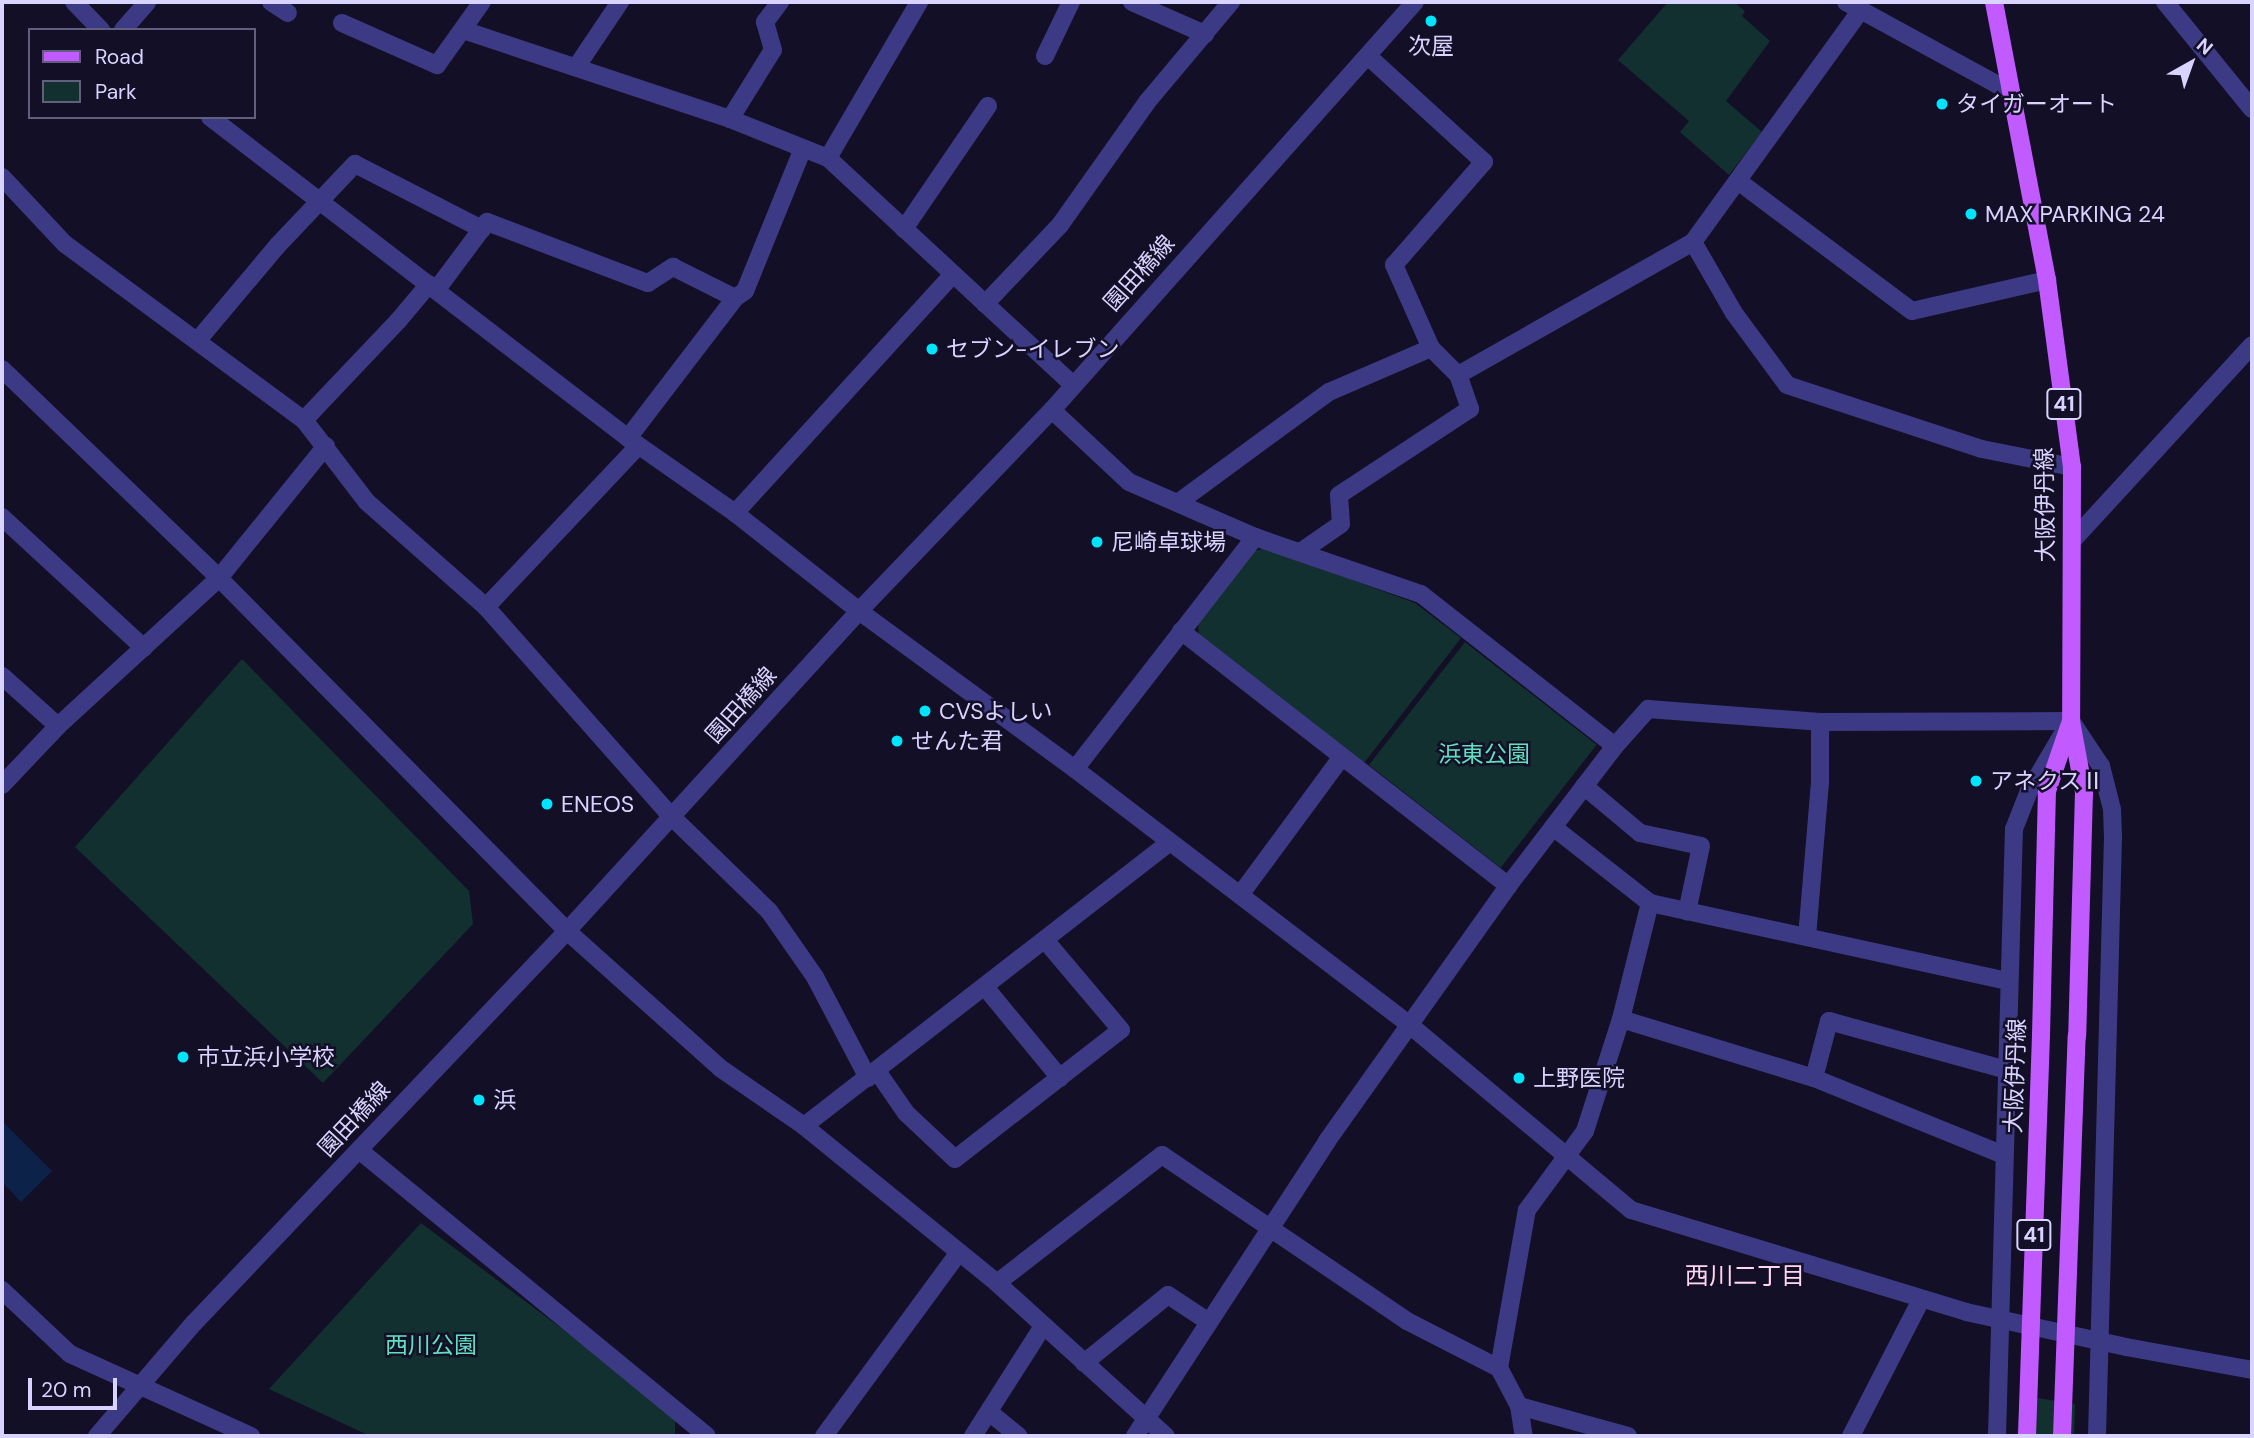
<!DOCTYPE html>
<meta charset="utf-8">
<style>
body{margin:0}
#map{position:relative;width:2254px;height:1438px;overflow:hidden;background:#130f26;font-family:"DM Sans","Noto Sans JP",sans-serif}
div>[style]{position:absolute}
.green>*{inset:0;background:#12302f;transform-origin:0 0}
.water>*{inset:0;background:#0c2248}
.minor>*{height:18px;margin:-9px;padding:0 9px;transform-origin:9px;border-radius:9px;background:#3d3a85}
.tertiary>*{height:18px;margin:-9px;padding:0 9px;transform-origin:9px;border-radius:9px;background:#3d3a85}
.primary>*{height:18px;margin:-9px;padding:0 9px;transform-origin:9px;border-radius:9px;background:#c25bff}
.primary-bridge>*{height:18px;margin:-9px;padding:0 9px;transform-origin:9px;border-radius:9px;background:#c25bff}
.dots>*{width:19px;height:19px;translate:-50% -50%;box-sizing:border-box;border:4px solid #130f26;border-radius:50%}
span{translate:-50% -50%;white-space:nowrap;text-align:center;line-height:1.15;-webkit-text-stroke:5px #130f26;paint-order:stroke}
.shield-label span{padding:2px 5px;background:#130f26;border:2px solid;border-radius:5px;-webkit-text-stroke-width:0}
.shield-label{font-size:21px;color:#d9d4ff;font-weight:700}
.poi-label{font-size:23px;color:#d9d4ff}
.left{translate:0 -50%;text-align:left}
.street-label{font-size:23px;color:#d9d4ff}
.park-label{font-size:23px;color:#5fe0c0}
.neighbourhood-label{font-size:24px;color:#ffd6f0}
.frame{position:absolute;inset:0;border:4px solid #d9d4ff;pointer-events:none}
.legend{position:absolute;left:28px;top:28px;width:228px;height:91px;box-sizing:border-box;background:#130f26;border:2px solid #625e7d;margin:0;padding:9px 12px;list-style:none;font-size:21px;color:#d9d4ff}
.legend li{display:flex;align-items:center;gap:14px;height:35px}
.legend b{width:35px;border:2px solid #625e7d}
.north{position:absolute;left:2156px;top:28px;width:70px;height:70px;-webkit-text-stroke:5px #130f26;paint-order:stroke;rotate:40deg;font-size:19px;font-weight:700;line-height:28px;text-align:center;color:#d9d4ff}
.north::after{content:'';display:block;margin:auto;width:24px;height:32px;background:#d9d4ff;clip-path:polygon(50% 0,100% 100%,50% 72%,0 100%)}
.scale{position:absolute;left:28px;top:1378px;width:89px;height:32px;box-sizing:border-box;border:4px solid #d9d4ff;border-top:0;padding-left:9px;font-size:21px;line-height:24px;white-space:nowrap;color:#d9d4ff;-webkit-text-stroke:5px #130f26;paint-order:stroke}
</style>
<div id="map">
<div class="green">
<div style="clip-path:polygon(1668px 2px,1734px 2px,1745px 11px,1742px 16px,1770px 41px,1726px 101px,1762px 132px,1729px 175px,1680px 132px,1689px 121px,1618px 60px)"></div>
<div style="clip-path:polygon(1266px 548px,1415px 603px,1461px 638px,1364px 763px,1199px 635px,1198px 623px,1254px 551px)"></div>
<div style="left:1465px;top:642px;width:167px;height:156px;rotate:38deg"></div>
<div style="clip-path:polygon(242px 659px,469px 891px,473px 924px,323px 1083px,75px 847px)"></div>
<div style="clip-path:polygon(421px 1223px,652px 1396px,675px 1416px,675px 1436px,370px 1436px,269px 1389px)"></div>
<div style="clip-path:polygon(2020px 1395px,2075px 1404px,2074px 1436px,2017px 1436px)"></div>
</div>
<div class="water">
<div style="clip-path:polygon(2px 1121px,52px 1171px,21px 1202px,2px 1182px)"></div>
</div>
<div class="minor">
<div style="left:74px;top:2px;width:39px;rotate:46deg"></div>
<div style="left:271px;top:2px;width:20px;rotate:33deg"></div>
<div style="left:1132px;top:2px;width:80px;rotate:23.7deg"></div>
<div style="left:1846px;top:2px;width:186px;rotate:28.6deg"></div>
<div style="left:2165px;top:2px;width:138px;rotate:50.9deg"></div>
<div style="left:342px;top:23px;width:104px;rotate:23.9deg"></div>
<div style="left:437px;top:65px;width:77px;rotate:-54.5deg"></div>
<div style="left:123px;top:30px;width:37px;rotate:-49deg"></div>
<div style="left:463px;top:30px;width:281px;rotate:18.4deg"></div>
<div style="left:730px;top:119px;width:105px;rotate:21.7deg"></div>
<div style="left:828px;top:158px;width:333px;rotate:42.8deg"></div>
<div style="left:1045px;top:56px;width:60px;rotate:-64.3deg"></div>
<div style="left:577px;top:66px;width:77px;rotate:-56.1deg"></div>
<div style="left:210px;top:117px;width:527px;rotate:37.52deg"></div>
<div style="left:628px;top:438px;width:131px;rotate:35deg"></div>
<div style="left:735px;top:513px;width:158px;rotate:38.3deg"></div>
<div style="left:859px;top:611px;width:268px;rotate:36.2deg"></div>
<div style="left:1075px;top:769px;width:423px;rotate:37.4deg"></div>
<div style="left:1411px;top:1026px;width:287px;rotate:39.9deg"></div>
<div style="left:1631px;top:1210px;width:350px;rotate:16.9deg"></div>
<div style="left:1966px;top:1312px;width:164px;rotate:12.3deg"></div>
<div style="left:2126px;top:1347px;width:128px;rotate:10.3deg"></div>
<div style="left:730px;top:119px;width:81px;rotate:-58.1deg"></div>
<div style="left:773px;top:50px;width:29px;rotate:-106deg"></div>
<div style="left:765px;top:22px;width:25px;rotate:-53deg"></div>
<div style="left:828px;top:158px;width:181px;rotate:-59.7deg"></div>
<div style="left:2px;top:177px;width:92px;rotate:46.8deg"></div>
<div style="left:65px;top:244px;width:297px;rotate:36.4deg"></div>
<div style="left:304px;top:420px;width:103px;rotate:52.5deg"></div>
<div style="left:367px;top:502px;width:159px;rotate:41.4deg"></div>
<div style="left:486px;top:607px;width:281px;rotate:48.5deg"></div>
<div style="left:672px;top:817px;width:135px;rotate:44.1deg"></div>
<div style="left:769px;top:911px;width:80px;rotate:55.1deg"></div>
<div style="left:815px;top:977px;width:114px;rotate:62.3deg"></div>
<div style="left:1738px;top:181px;width:217px;rotate:36.8deg"></div>
<div style="left:1912px;top:311px;width:139px;rotate:-12.9deg"></div>
<div style="left:904px;top:229px;width:149px;rotate:-55.7deg"></div>
<div style="left:1693px;top:242px;width:82px;rotate:60deg"></div>
<div style="left:1734px;top:313px;width:89px;rotate:53.6deg"></div>
<div style="left:1787px;top:385px;width:205px;rotate:18.2deg"></div>
<div style="left:1982px;top:449px;width:92px;rotate:11.3deg"></div>
<div style="left:437px;top:289px;width:84px;rotate:-53.3deg"></div>
<div style="left:487px;top:222px;width:172px;rotate:20.8deg"></div>
<div style="left:648px;top:283px;width:30px;rotate:-33deg"></div>
<div style="left:673px;top:267px;width:69px;rotate:26.6deg"></div>
<div style="left:985px;top:304px;width:109px;rotate:-46.5deg"></div>
<div style="left:1060px;top:225px;width:151px;rotate:-54.7deg"></div>
<div style="left:1147px;top:102px;width:131px;rotate:-50deg"></div>
<div style="left:198px;top:340px;width:124px;rotate:-49.9deg"></div>
<div style="left:278px;top:245px;width:112px;rotate:-46.5deg"></div>
<div style="left:355px;top:164px;width:143px;rotate:27.1deg"></div>
<div style="left:2px;top:369px;width:301px;rotate:43.9deg"></div>
<div style="left:219px;top:578px;width:496px;rotate:45.4deg"></div>
<div style="left:567px;top:931px;width:205px;rotate:41.8deg"></div>
<div style="left:720px;top:1068px;width:102px;rotate:34.6deg"></div>
<div style="left:804px;top:1126px;width:249px;rotate:39.1deg"></div>
<div style="left:997px;top:1283px;width:228px;rotate:42.2deg"></div>
<div style="left:1458px;top:375px;width:270px;rotate:-29.5deg"></div>
<div style="left:1693px;top:242px;width:286px;rotate:-54.1deg"></div>
<div style="left:1052px;top:410px;width:105px;rotate:43.1deg"></div>
<div style="left:1129px;top:482px;width:137px;rotate:23.6deg"></div>
<div style="left:1255px;top:537px;width:176px;rotate:19deg"></div>
<div style="left:1421px;top:594px;width:246px;rotate:38.1deg"></div>
<div style="left:304px;top:420px;width:137px;rotate:-46.5deg"></div>
<div style="left:398px;top:321px;width:48px;rotate:-50deg"></div>
<div style="left:628px;top:438px;width:176px;rotate:-52.6deg"></div>
<div style="left:735px;top:298px;width:12px;rotate:-35deg"></div>
<div style="left:745px;top:291px;width:154px;rotate:-67.9deg"></div>
<div style="left:1179px;top:502px;width:186px;rotate:-36.3deg"></div>
<div style="left:1329px;top:392px;width:111px;rotate:-23.3deg"></div>
<div style="left:735px;top:513px;width:323px;rotate:-47.6deg"></div>
<div style="left:2px;top:517px;width:193px;rotate:42.7deg"></div>
<div style="left:2072px;top:541px;width:266px;rotate:-47.4deg"></div>
<div style="left:1302px;top:551px;width:47px;rotate:-34.7deg"></div>
<div style="left:1341px;top:524px;width:29px;rotate:-94deg"></div>
<div style="left:1339px;top:495px;width:157px;rotate:-33.3deg"></div>
<div style="left:1470px;top:409px;width:36px;rotate:-109deg"></div>
<div style="left:1458px;top:375px;width:38px;rotate:-135deg"></div>
<div style="left:1431px;top:348px;width:91px;rotate:-114deg"></div>
<div style="left:1394px;top:265px;width:137px;rotate:-48.9deg"></div>
<div style="left:1484px;top:162px;width:157px;rotate:-137.6deg"></div>
<div style="left:486px;top:607px;width:221px;rotate:-46.6deg"></div>
<div style="left:1181px;top:631px;width:415px;rotate:37.9deg"></div>
<div style="left:2px;top:676px;width:75px;rotate:41.8deg"></div>
<div style="left:2071px;top:721px;width:54px;rotate:56.3deg"></div>
<div style="left:2101px;top:766px;width:44px;rotate:75.7deg"></div>
<div style="left:2112px;top:809px;width:28px;rotate:88deg"></div>
<div style="left:2113px;top:837px;width:599px;rotate:91.53deg"></div>
<div style="left:1075px;top:769px;width:294px;rotate:-52.2deg"></div>
<div style="left:2px;top:785px;width:81px;rotate:-46.5deg"></div>
<div style="left:58px;top:726px;width:219px;rotate:-42.6deg"></div>
<div style="left:219px;top:578px;width:170px;rotate:-51deg"></div>
<div style="left:1584px;top:786px;width:73px;rotate:40deg"></div>
<div style="left:1640px;top:833px;width:62px;rotate:12deg"></div>
<div style="left:1701px;top:846px;width:67px;rotate:102deg"></div>
<div style="left:1553px;top:827px;width:123px;rotate:38.1deg"></div>
<div style="left:1650px;top:903px;width:367px;rotate:12.3deg"></div>
<div style="left:1240px;top:895px;width:170px;rotate:-53.6deg"></div>
<div style="left:1807px;top:937px;width:155px;rotate:-85.2deg"></div>
<div style="left:1820px;top:783px;width:61px;rotate:-90deg"></div>
<div style="left:985px;top:987px;width:118px;rotate:50.5deg"></div>
<div style="left:1621px;top:1019px;width:202px;rotate:17deg"></div>
<div style="left:1814px;top:1078px;width:205px;rotate:22.1deg"></div>
<div style="left:877px;top:1071px;width:51px;rotate:55.4deg"></div>
<div style="left:906px;top:1113px;width:67px;rotate:43.2deg"></div>
<div style="left:955px;top:1159px;width:210px;rotate:-37.9deg"></div>
<div style="left:1121px;top:1030px;width:118px;rotate:-130.2deg"></div>
<div style="left:1814px;top:1078px;width:59px;rotate:-75.3deg"></div>
<div style="left:1829px;top:1021px;width:185px;rotate:15.4deg"></div>
<div style="left:804px;top:1126px;width:463px;rotate:-37.8deg"></div>
<div style="left:359px;top:1150px;width:450px;rotate:39.4deg"></div>
<div style="left:997px;top:1283px;width:209px;rotate:-37.8deg"></div>
<div style="left:1162px;top:1155px;width:296px;rotate:34.1deg"></div>
<div style="left:1407px;top:1321px;width:103px;rotate:27.1deg"></div>
<div style="left:1499px;top:1368px;width:43px;rotate:62.2deg"></div>
<div style="left:1519px;top:1406px;width:30px;rotate:81deg"></div>
<div style="left:1084px;top:1363px;width:108px;rotate:-39deg"></div>
<div style="left:1168px;top:1295px;width:49px;rotate:33.4deg"></div>
<div style="left:1499px;top:1368px;width:160px;rotate:-80deg"></div>
<div style="left:1527px;top:1210px;width:98px;rotate:-53.7deg"></div>
<div style="left:1585px;top:1131px;width:118px;rotate:-72.2deg"></div>
<div style="left:1621px;top:1019px;width:120px;rotate:-76deg"></div>
<div style="left:1519px;top:1406px;width:113px;rotate:15.4deg"></div>
<div style="left:989px;top:1412px;width:38px;rotate:39deg"></div>
<div style="left:824px;top:1436px;width:228px;rotate:-53.7deg"></div>
<div style="left:973px;top:1436px;width:130px;rotate:-57.5deg"></div>
<div style="left:1135px;top:1436px;width:352px;rotate:-56.9deg"></div>
<div style="left:1327px;top:1141px;width:313px;rotate:-54.6deg"></div>
<div style="left:1508px;top:886px;width:176px;rotate:-52.6deg"></div>
<div style="left:1615px;top:746px;width:50px;rotate:-48.3deg"></div>
<div style="left:1648px;top:709px;width:172px;rotate:4.3deg"></div>
<div style="left:1820px;top:722px;width:251px;rotate:-0.2deg"></div>
<div style="left:1851px;top:1436px;width:153px;rotate:-62.8deg"></div>
<div style="left:1997px;top:1436px;width:607px;rotate:-88.4deg"></div>
<div style="left:2014px;top:829px;width:41px;rotate:-68.5deg"></div>
<div style="left:2029px;top:791px;width:65px;rotate:-59.5deg"></div>
</div>
<div class="tertiary">
<div style="left:2px;top:1290px;width:93px;rotate:43.3deg"></div>
<div style="left:70px;top:1354px;width:199px;rotate:24.4deg"></div>
<div style="left:97px;top:1436px;width:149px;rotate:-49.4deg"></div>
<div style="left:194px;top:1323px;width:541px;rotate:-46.42deg"></div>
<div style="left:567px;top:931px;width:433px;rotate:-47.6deg"></div>
<div style="left:859px;top:611px;width:279px;rotate:-46.2deg"></div>
<div style="left:1052px;top:410px;width:546px;rotate:-48.34deg"></div>
</div>
<div class="primary">
<div style="left:1994px;top:2px;width:283px;rotate:79.2deg"></div>
<div style="left:2047px;top:280px;width:189px;rotate:82.4deg"></div>
<div style="left:2072px;top:467px;width:254px;rotate:90.2deg"></div>
<div style="left:2071px;top:721px;width:72px;rotate:79.6deg"></div>
<div style="left:2084px;top:792px;width:244px;rotate:91.6deg"></div>
<div style="left:2041px;top:1035px;width:244px;rotate:-88.6deg"></div>
<div style="left:2047px;top:791px;width:71px;rotate:-71.1deg"></div>
</div>
<div class="primary-bridge">
<div style="left:2027px;top:1436px;width:401px;rotate:-88deg"></div>
<div style="left:2062px;top:1436px;width:400px;rotate:-87.9deg"></div>
</div>
<div class="dots">
<div style="left:1431px;top:21px;background:#00e5ff"></div>
<div style="left:1942px;top:104px;background:#00e5ff"></div>
<div style="left:1971px;top:214px;background:#00e5ff"></div>
<div style="left:932px;top:349px;background:#00e5ff"></div>
<div style="left:1097px;top:542px;background:#00e5ff"></div>
<div style="left:925px;top:711px;background:#00e5ff"></div>
<div style="left:897px;top:741px;background:#00e5ff"></div>
<div style="left:1976px;top:781px;background:#00e5ff"></div>
<div style="left:547px;top:804px;background:#00e5ff"></div>
<div style="left:183px;top:1057px;background:#00e5ff"></div>
<div style="left:1519px;top:1078px;background:#00e5ff"></div>
<div style="left:479px;top:1100px;background:#00e5ff"></div>
</div>
<div class="shield-label">
<span style="left:2064px;top:404px">41</span>
<span style="left:2034px;top:1235px">41</span>
</div>
<div class="poi-label">
<span style="left:1431px;top:46px">次屋</span>
<span class="left" style="left:1956px;top:104px">タイガーオート</span>
<span class="left" style="left:1985px;top:214px">MAX PARKING 24</span>
<span class="left" style="left:946px;top:349px">セブン-イレブン</span>
<span class="left" style="left:1111px;top:542px">尼崎卓球場</span>
<span class="left" style="left:939px;top:711px">CVSよしい</span>
<span class="left" style="left:911px;top:741px">せんた君</span>
<span class="left" style="left:1990px;top:781px">アネクスⅡ</span>
<span class="left" style="left:561px;top:804px">ENEOS</span>
<span class="left" style="left:197px;top:1057px">市立浜小学校</span>
<span class="left" style="left:1533px;top:1078px">上野医院</span>
<span class="left" style="left:493px;top:1100px">浜</span>
</div>
<div class="street-label">
<span style="left:1139px;top:273px;rotate:-48deg">園田橋線</span>
<span style="left:2045px;top:505px;rotate:-91deg">大阪伊丹線</span>
<span style="left:741px;top:705px;rotate:-48deg">園田橋線</span>
<span style="left:2015px;top:1076px;rotate:-88deg">大阪伊丹線</span>
<span style="left:354px;top:1119px;rotate:-47deg">園田橋線</span>
</div>
<div class="park-label">
<span style="left:1484px;top:754px">浜東公園</span>
<span style="left:431px;top:1345px">西川公園</span>
</div>
<div class="neighbourhood-label">
<span style="left:1745px;top:1276px">西川二丁目</span>
</div>
<div class="frame"></div>
<ul class="legend">
<li><b style="height:9px;background:#c25bff"></b>Road</li>
<li><b style="height:19px;background:#12302f"></b>Park</li>
</ul>
<div class="north">N</div>
<div class="scale">20 m</div>
</div>
